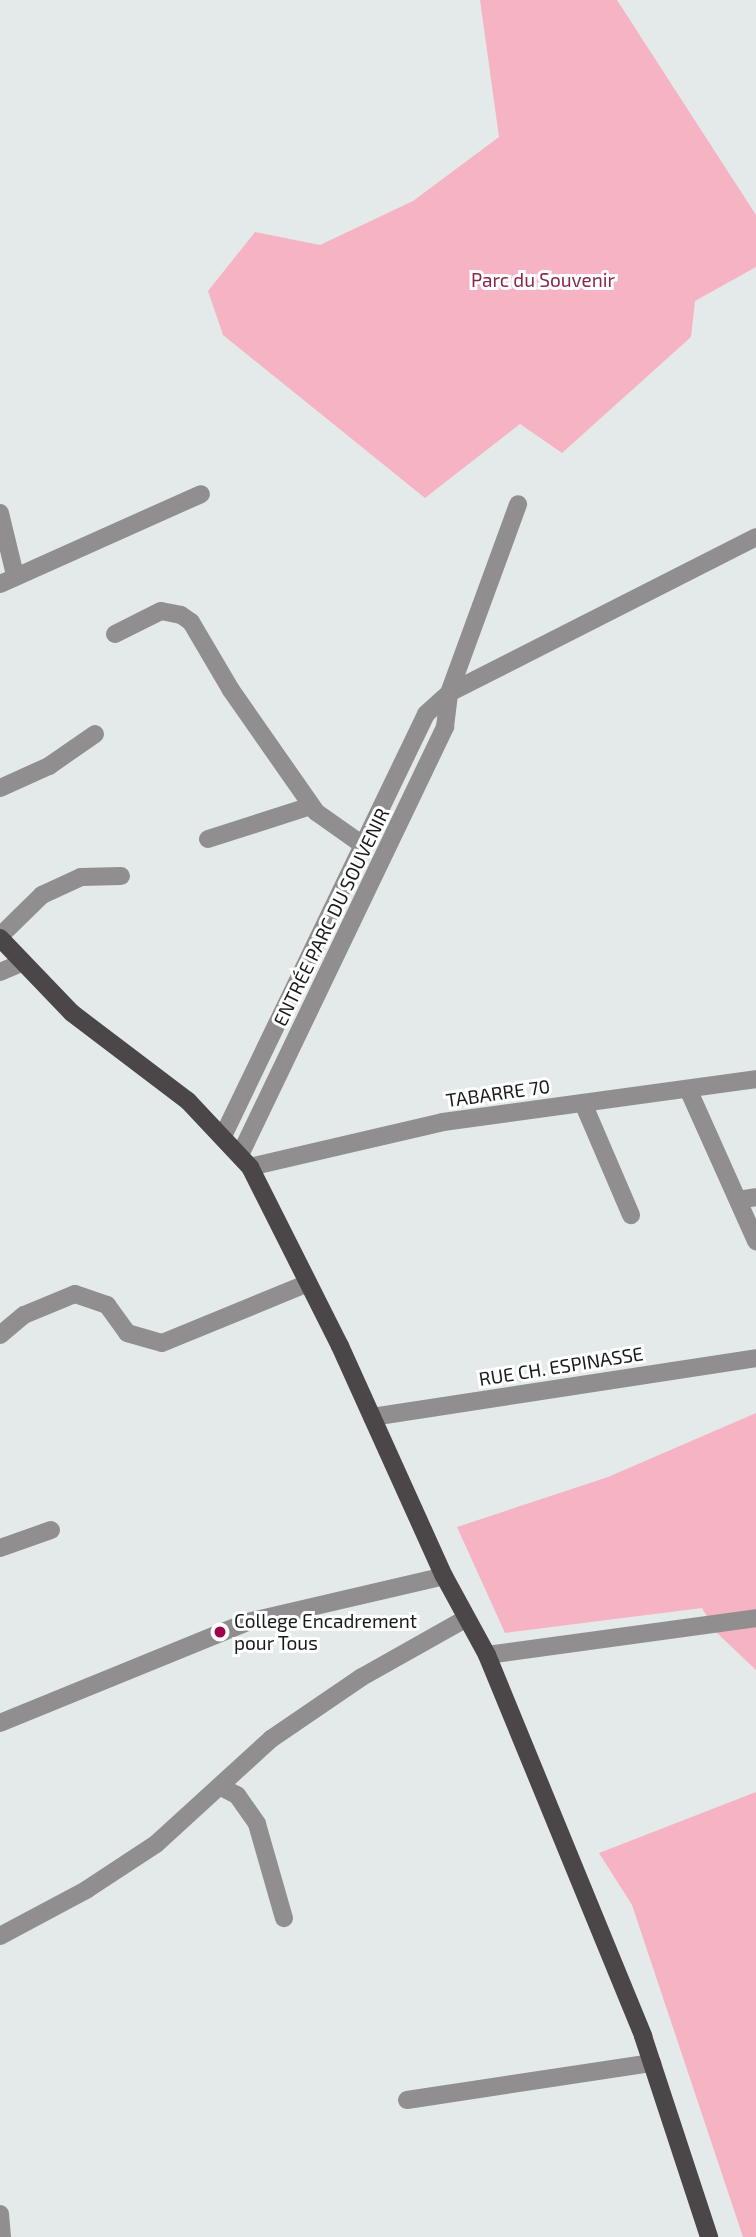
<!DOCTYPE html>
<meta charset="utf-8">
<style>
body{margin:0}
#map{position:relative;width:756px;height:2237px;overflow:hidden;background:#e4eaea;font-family:"Exo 2",sans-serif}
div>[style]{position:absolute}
.green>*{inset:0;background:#f6b3c4}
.minor>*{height:18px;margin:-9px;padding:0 9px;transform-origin:9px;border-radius:9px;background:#918e8f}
.major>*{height:18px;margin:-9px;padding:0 9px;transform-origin:9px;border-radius:9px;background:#4b4647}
.dots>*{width:19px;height:19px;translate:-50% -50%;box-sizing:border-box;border:4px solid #fff;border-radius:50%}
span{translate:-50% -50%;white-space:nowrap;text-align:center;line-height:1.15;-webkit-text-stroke:6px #fff;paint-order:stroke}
.park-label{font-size:19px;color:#88264b}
.street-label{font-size:19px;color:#181a1a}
.poi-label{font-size:19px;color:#181a1a}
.left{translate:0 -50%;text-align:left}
</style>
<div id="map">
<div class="green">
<div style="clip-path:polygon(480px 0,617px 0,756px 215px,756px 267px,695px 301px,691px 337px,562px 453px,520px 424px,425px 498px,223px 335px,208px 291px,255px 232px,320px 245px,413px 201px,499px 137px)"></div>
<div style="clip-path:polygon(756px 1413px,756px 1670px,716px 1632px,702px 1608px,505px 1633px,457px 1527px,608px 1477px)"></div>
<div style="clip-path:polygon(756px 1792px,756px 2237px,743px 2237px,632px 1905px,599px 1853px)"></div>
</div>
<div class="minor">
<div style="left:0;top:513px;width:64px;rotate:76.4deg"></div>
<div style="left:0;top:584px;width:220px;rotate:-24.1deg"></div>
<div style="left:115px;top:634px;width:51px;rotate:-26.6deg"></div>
<div style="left:161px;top:611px;width:20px;rotate:11deg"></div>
<div style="left:181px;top:615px;width:12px;rotate:35deg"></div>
<div style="left:191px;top:622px;width:79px;rotate:59.5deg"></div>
<div style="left:231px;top:690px;width:149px;rotate:55.1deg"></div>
<div style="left:316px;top:812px;width:57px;rotate:35.1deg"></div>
<div style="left:0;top:788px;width:54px;rotate:-24.2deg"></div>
<div style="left:49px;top:766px;width:56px;rotate:-34.8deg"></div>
<div style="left:208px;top:839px;width:108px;rotate:-17.8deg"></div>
<div style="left:0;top:936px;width:59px;rotate:-44.3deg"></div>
<div style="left:42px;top:895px;width:43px;rotate:-24.8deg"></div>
<div style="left:81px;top:877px;width:40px;rotate:-1.4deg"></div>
<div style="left:0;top:972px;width:25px;rotate:-23deg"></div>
<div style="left:688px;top:1089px;width:167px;rotate:65.9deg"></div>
<div style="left:583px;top:1103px;width:122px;rotate:66.8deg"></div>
<div style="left:223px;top:1136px;width:468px;rotate:-64.3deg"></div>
<div style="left:426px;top:714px;width:31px;rotate:-42deg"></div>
<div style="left:449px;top:693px;width:344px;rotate:-26.9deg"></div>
<div style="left:240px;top:1155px;width:475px;rotate:-64.4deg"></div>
<div style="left:445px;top:727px;width:34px;rotate:-83deg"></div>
<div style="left:449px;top:693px;width:201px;rotate:-69.9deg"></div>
<div style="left:250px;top:1167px;width:198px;rotate:-13.1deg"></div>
<div style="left:443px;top:1122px;width:316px;rotate:-7.8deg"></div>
<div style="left:738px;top:1200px;width:18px;rotate:-9deg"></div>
<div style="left:0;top:1335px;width:31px;rotate:-40deg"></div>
<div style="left:24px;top:1315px;width:55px;rotate:-22.4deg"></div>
<div style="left:75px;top:1294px;width:34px;rotate:19deg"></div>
<div style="left:107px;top:1305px;width:34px;rotate:54deg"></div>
<div style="left:127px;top:1333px;width:36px;rotate:16deg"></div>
<div style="left:162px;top:1343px;width:158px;rotate:-22.3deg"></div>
<div style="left:372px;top:1417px;width:389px;rotate:-8.7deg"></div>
<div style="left:0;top:1548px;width:54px;rotate:-19.4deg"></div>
<div style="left:487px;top:1655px;width:272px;rotate:-7.8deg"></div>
<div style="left:0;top:1723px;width:267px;rotate:-22.2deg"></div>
<div style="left:247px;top:1622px;width:202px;rotate:-13.1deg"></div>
<div style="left:221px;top:1787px;width:18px;rotate:27deg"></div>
<div style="left:237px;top:1795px;width:35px;rotate:55deg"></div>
<div style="left:257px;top:1824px;width:98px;rotate:74deg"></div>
<div style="left:0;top:1936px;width:98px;rotate:-28.1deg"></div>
<div style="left:86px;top:1890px;width:84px;rotate:-33.3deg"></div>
<div style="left:156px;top:1844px;width:156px;rotate:-42.4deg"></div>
<div style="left:271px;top:1739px;width:110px;rotate:-34.3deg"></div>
<div style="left:362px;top:1677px;width:118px;rotate:-29.4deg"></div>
<div style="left:407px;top:2100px;width:248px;rotate:-8.6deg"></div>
<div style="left:0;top:2214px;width:23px;rotate:85deg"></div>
</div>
<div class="major">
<div style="left:0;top:938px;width:104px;rotate:46.2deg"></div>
<div style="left:72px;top:1013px;width:146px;rotate:37.2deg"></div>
<div style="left:188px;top:1101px;width:91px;rotate:46.8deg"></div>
<div style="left:250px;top:1167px;width:200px;rotate:63.3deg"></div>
<div style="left:340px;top:1346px;width:252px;rotate:65.7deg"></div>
<div style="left:444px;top:1576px;width:90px;rotate:61.4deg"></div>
<div style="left:487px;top:1655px;width:412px;rotate:67.7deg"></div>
<div style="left:643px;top:2036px;width:212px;rotate:71.8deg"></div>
</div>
<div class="dots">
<div style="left:220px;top:1632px;background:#9d054e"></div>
</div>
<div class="park-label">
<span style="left:543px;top:280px">Parc du Souvenir</span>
</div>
<div class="street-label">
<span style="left:331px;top:917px;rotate:-64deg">ENTRÉE PARC DU SOUVENIR</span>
<span style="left:498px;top:1093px;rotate:-8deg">TABARRE 70</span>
<span style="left:561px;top:1366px;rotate:-9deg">RUE CH. ESPINASSE</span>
</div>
<div class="poi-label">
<span class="left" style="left:234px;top:1632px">College Encadrement<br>pour Tous</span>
</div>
</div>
